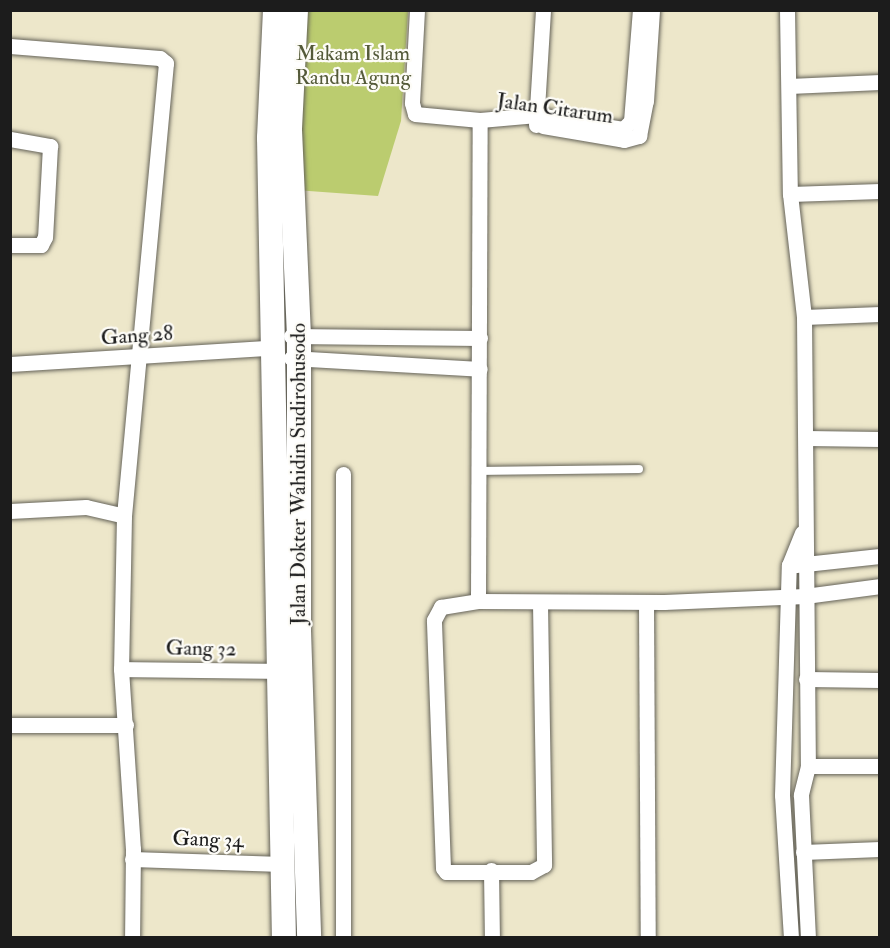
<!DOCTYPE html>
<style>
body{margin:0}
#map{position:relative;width:890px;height:948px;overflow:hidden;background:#ede7ca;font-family:"IM FELL Double Pica",serif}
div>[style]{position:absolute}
.green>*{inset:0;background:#bbcc6f}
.roads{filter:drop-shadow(0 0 2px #656359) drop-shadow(0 0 2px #656359)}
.service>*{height:8px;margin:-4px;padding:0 4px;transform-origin:4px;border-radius:4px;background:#fff}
.minor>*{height:15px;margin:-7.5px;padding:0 7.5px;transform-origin:7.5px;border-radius:7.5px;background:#fff}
.trunk>*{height:24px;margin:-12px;padding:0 12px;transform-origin:12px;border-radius:12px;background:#fff}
span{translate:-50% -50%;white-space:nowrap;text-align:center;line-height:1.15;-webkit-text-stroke:4.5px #fdfcf7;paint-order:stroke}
.park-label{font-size:21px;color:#545a39}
.street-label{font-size:21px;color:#1c1c1c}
.frame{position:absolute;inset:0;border:12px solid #1c1c1c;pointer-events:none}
</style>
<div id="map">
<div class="green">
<div style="clip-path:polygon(304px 11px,408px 11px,401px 121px,378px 196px,295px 190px)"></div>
</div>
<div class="roads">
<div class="service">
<div style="left:479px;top:471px;width:160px;rotate:-0.7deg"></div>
</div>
<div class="minor">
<div style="left:417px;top:10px;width:93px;rotate:93.1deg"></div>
<div style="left:412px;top:103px;width:11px;rotate:75deg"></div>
<div style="left:415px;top:114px;width:65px;rotate:5.3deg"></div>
<div style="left:480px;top:120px;width:57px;rotate:-5deg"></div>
<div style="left:537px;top:115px;width:87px;rotate:9.2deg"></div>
<div style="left:623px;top:129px;width:11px;rotate:-45deg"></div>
<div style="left:631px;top:121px;width:111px;rotate:-85.4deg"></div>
<div style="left:787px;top:10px;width:184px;rotate:89.1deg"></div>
<div style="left:790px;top:194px;width:124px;rotate:83.5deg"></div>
<div style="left:804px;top:317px;width:449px;rotate:89.5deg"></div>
<div style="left:808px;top:766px;width:30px;rotate:104deg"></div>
<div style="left:801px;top:795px;width:143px;rotate:87.2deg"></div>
<div style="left:10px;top:46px;width:150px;rotate:4.6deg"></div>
<div style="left:160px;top:58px;width:8px;rotate:40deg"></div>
<div style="left:166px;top:63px;width:455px;rotate:95.3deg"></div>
<div style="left:124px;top:516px;width:153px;rotate:91.1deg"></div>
<div style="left:121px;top:669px;width:180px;rotate:86.2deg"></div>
<div style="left:133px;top:849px;width:89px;rotate:90.6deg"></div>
<div style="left:789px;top:86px;width:91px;rotate:-2.5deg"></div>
<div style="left:536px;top:125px;width:115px;rotate:-86.5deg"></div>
<div style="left:543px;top:126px;width:82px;rotate:9.8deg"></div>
<div style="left:624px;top:140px;width:16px;rotate:-15deg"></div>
<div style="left:639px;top:136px;width:36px;rotate:-79deg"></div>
<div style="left:646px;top:101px;width:91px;rotate:-86.2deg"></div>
<div style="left:10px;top:139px;width:41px;rotate:9.9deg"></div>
<div style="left:50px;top:146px;width:91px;rotate:93.1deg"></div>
<div style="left:45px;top:237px;width:9px;rotate:117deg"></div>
<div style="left:41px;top:245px;width:31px;rotate:180deg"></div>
<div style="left:790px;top:194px;width:90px;rotate:-1.9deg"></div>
<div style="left:804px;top:317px;width:76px;rotate:-2.3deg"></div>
<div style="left:291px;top:336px;width:189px;rotate:0.6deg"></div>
<div style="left:291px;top:358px;width:189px;rotate:3.3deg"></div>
<div style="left:10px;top:364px;width:256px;rotate:-3.6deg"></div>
<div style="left:806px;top:438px;width:74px;rotate:0.8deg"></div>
<div style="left:343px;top:474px;width:464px;rotate:90deg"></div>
<div style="left:10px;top:511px;width:76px;rotate:-3deg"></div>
<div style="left:86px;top:507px;width:39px;rotate:13deg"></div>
<div style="left:796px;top:565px;width:84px;rotate:-6.1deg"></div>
<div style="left:478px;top:601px;width:481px;rotate:-89.8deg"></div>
<div style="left:646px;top:602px;width:336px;rotate:89.7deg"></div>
<div style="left:540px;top:603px;width:262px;rotate:89.1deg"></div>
<div style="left:544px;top:865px;width:15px;rotate:152deg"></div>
<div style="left:531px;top:872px;width:85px;rotate:180deg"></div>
<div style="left:446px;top:872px;width:5px;rotate:-127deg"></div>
<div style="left:443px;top:868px;width:248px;rotate:-92.1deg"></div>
<div style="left:434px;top:620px;width:15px;rotate:-62deg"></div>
<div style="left:441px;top:607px;width:37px;rotate:-9deg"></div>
<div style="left:478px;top:601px;width:186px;rotate:0.3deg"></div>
<div style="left:664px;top:602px;width:141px;rotate:-2.4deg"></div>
<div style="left:805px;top:596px;width:76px;rotate:-7.6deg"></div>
<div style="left:121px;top:669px;width:158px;rotate:0.7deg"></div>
<div style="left:806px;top:679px;width:74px;rotate:0.8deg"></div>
<div style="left:10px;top:725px;width:116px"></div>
<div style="left:808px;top:766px;width:72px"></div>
<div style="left:803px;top:852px;width:77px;rotate:-2.2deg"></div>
<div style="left:132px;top:859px;width:150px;rotate:1.9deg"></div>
<div style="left:491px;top:870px;width:68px;rotate:89.2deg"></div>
<div style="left:791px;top:938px;width:143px;rotate:-93.6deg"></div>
<div style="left:782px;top:795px;width:230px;rotate:-88.3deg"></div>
<div style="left:789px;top:565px;width:35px;rotate:-68deg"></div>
</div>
<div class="trunk">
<div style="left:275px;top:10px;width:128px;rotate:92.7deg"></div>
<div style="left:269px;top:138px;width:800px;rotate:88.93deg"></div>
<div style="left:296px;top:10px;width:120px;rotate:92.9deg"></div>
<div style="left:290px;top:130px;width:206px;rotate:87.5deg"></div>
<div style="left:299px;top:336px;width:295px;rotate:90deg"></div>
<div style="left:299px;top:631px;width:307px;rotate:88.1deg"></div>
</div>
</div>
<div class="park-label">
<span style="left:353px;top:66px">Makam Islam<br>Randu Agung</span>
</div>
<div class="street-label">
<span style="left:555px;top:109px;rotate:8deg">Jalan Citarum</span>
<span style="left:137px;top:336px;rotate:-4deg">Gang 28</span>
<span style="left:299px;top:474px;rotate:-90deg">Jalan Dokter Wahidin Sudirohusodo</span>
<span style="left:201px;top:649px;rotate:1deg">Gang 32</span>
<span style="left:208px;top:840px;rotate:2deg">Gang 34</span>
</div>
<div class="frame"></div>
</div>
